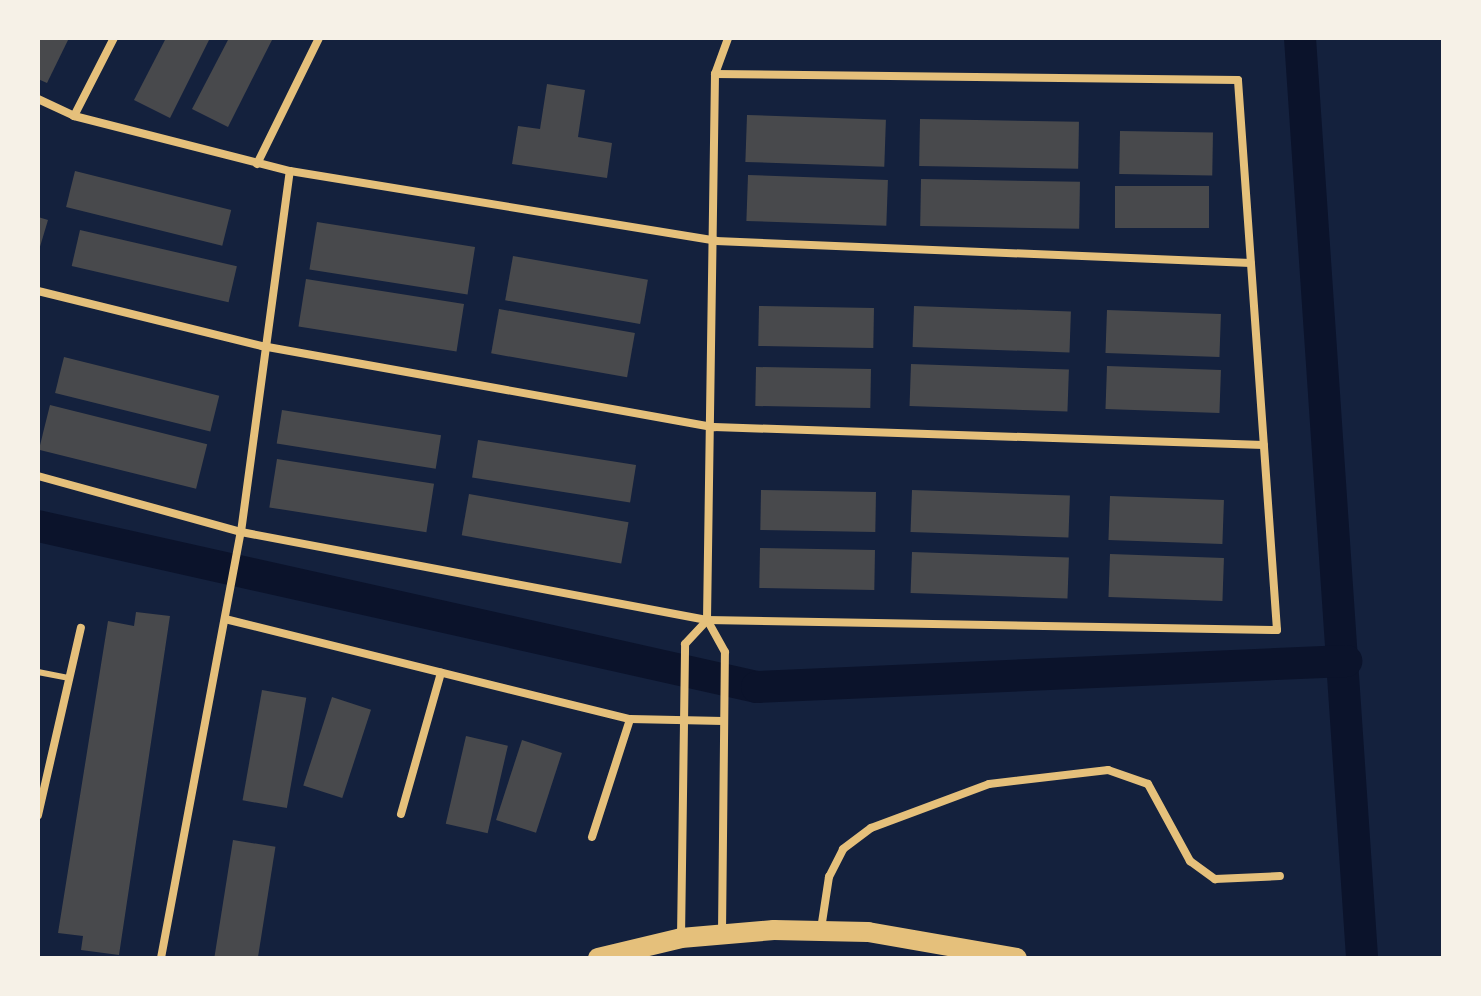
<!DOCTYPE html>
<style>
body{margin:0}
#map{position:relative;width:1481px;height:996px;overflow:hidden;background:#14213d;font-family:"Source Serif 4",serif}
div>[style]{position:absolute}
.canal>*{height:32px;margin:-16px;padding:0 16px;transform-origin:16px;border-radius:16px;background:#0b132b}
.building>*{inset:0;background:#48494c;transform-origin:0 0}
.service>*{height:6px;margin:-3px;padding:0 3px;transform-origin:3px;border-radius:3px;background:#e5c07b}
.minor>*{height:8px;margin:-4px;padding:0 4px;transform-origin:4px;border-radius:4px;background:#e5c07b}
.primary>*{height:20px;margin:-10px;padding:0 10px;transform-origin:10px;border-radius:10px;background:#e5c07b}
span{translate:-50% -50%;white-space:nowrap;text-align:center;line-height:1.15;-webkit-text-stroke:6px #f6f1e7;paint-order:stroke}
.frame{position:absolute;inset:0;border:40px solid #f6f1e7;pointer-events:none}
</style>
<div id="map">
<div class="canal">
<div style="left:1300px;top:38px;width:922px;rotate:86.14deg"></div>
<div style="left:38px;top:526px;width:737px;rotate:12.62deg"></div>
<div style="left:757px;top:687px;width:590px;rotate:-2.53deg"></div>
</div>
<div class="building">
<div style="clip-path:polygon(38px 38px,69px 38px,47px 83px,38px 79px)"></div>
<div style="clip-path:polygon(166px 38px,210px 38px,170px 118px,134px 100px)"></div>
<div style="clip-path:polygon(229px 38px,273px 38px,228px 127px,192px 109px)"></div>
<div style="clip-path:polygon(547px 84px,585px 90px,578px 137px,612px 143px,607px 178px,512px 164px,518px 126px,540px 129px)"></div>
<div style="left:747px;top:115px;width:139px;height:47px;rotate:2deg"></div>
<div style="left:920px;top:119px;width:159px;height:47px;rotate:1deg"></div>
<div style="left:1120px;top:131px;width:93px;height:43px;rotate:1deg"></div>
<div style="left:75px;top:171px;width:161px;height:37px;rotate:14deg"></div>
<div style="left:748px;top:175px;width:140px;height:46px;rotate:2deg"></div>
<div style="left:921px;top:179px;width:159px;height:47px;rotate:1deg"></div>
<div style="left:1115px;top:186px;width:94px;height:42px"></div>
<div style="clip-path:polygon(38px 217px,48px 220px,39px 250px,38px 250px)"></div>
<div style="left:317px;top:222px;width:160px;height:48px;rotate:9deg"></div>
<div style="left:80px;top:230px;width:161px;height:37px;rotate:13deg"></div>
<div style="left:513px;top:256px;width:137px;height:45px;rotate:10deg"></div>
<div style="left:306px;top:279px;width:160px;height:48px;rotate:9deg"></div>
<div style="left:759px;top:306px;width:115px;height:40px;rotate:1deg"></div>
<div style="left:914px;top:306px;width:157px;height:41px;rotate:2deg"></div>
<div style="left:499px;top:309px;width:138px;height:45px;rotate:10deg"></div>
<div style="left:1107px;top:310px;width:114px;height:43px;rotate:2deg"></div>
<div style="left:64px;top:357px;width:160px;height:37px;rotate:14deg"></div>
<div style="left:911px;top:364px;width:158px;height:42px;rotate:2deg"></div>
<div style="left:1107px;top:366px;width:114px;height:43px;rotate:2deg"></div>
<div style="left:756px;top:367px;width:115px;height:39px;rotate:1deg"></div>
<div style="left:50px;top:405px;width:162px;height:46px;rotate:14deg"></div>
<div style="left:282px;top:410px;width:161px;height:34px;rotate:9deg"></div>
<div style="left:478px;top:440px;width:160px;height:38px;rotate:9deg"></div>
<div style="left:277px;top:459px;width:159px;height:49px;rotate:9deg"></div>
<div style="left:761px;top:490px;width:115px;height:40px;rotate:1deg"></div>
<div style="left:912px;top:490px;width:158px;height:42px;rotate:2deg"></div>
<div style="left:469px;top:494px;width:162px;height:42px;rotate:10deg"></div>
<div style="left:1110px;top:496px;width:114px;height:44px;rotate:2deg"></div>
<div style="left:760px;top:548px;width:115px;height:40px;rotate:1deg"></div>
<div style="left:912px;top:552px;width:157px;height:41px;rotate:2deg"></div>
<div style="left:1110px;top:554px;width:114px;height:43px;rotate:2deg"></div>
<div style="clip-path:polygon(136px 612px,170px 616px,119px 955px,81px 950px,83px 936px,58px 933px,108px 621px,134px 626px)"></div>
<div style="left:262px;top:690px;width:45px;height:112px;rotate:10deg"></div>
<div style="left:332px;top:697px;width:41px;height:93px;rotate:18deg"></div>
<div style="left:466px;top:736px;width:43px;height:90px;rotate:13deg"></div>
<div style="left:522px;top:740px;width:42px;height:84px;rotate:18deg"></div>
<div style="left:233px;top:840px;width:43px;height:120px;rotate:9deg"></div>
</div>
<div class="service">
<div style="left:38px;top:672px;width:32px;rotate:11deg"></div>
</div>
<div class="minor">
<div style="left:38px;top:99px;width:40px;rotate:25deg"></div>
<div style="left:74px;top:116px;width:223px;rotate:14.3deg"></div>
<div style="left:290px;top:171px;width:432px;rotate:9.3deg"></div>
<div style="left:716px;top:241px;width:535px;rotate:2.35deg"></div>
<div style="left:74px;top:116px;width:88px;rotate:-62.9deg"></div>
<div style="left:257px;top:164px;width:140px;rotate:-63.8deg"></div>
<div style="left:38px;top:291px;width:231px;rotate:13.8deg"></div>
<div style="left:262px;top:346px;width:459px;rotate:10.2deg"></div>
<div style="left:714px;top:427px;width:550px;rotate:1.87deg"></div>
<div style="left:38px;top:476px;width:211px;rotate:15.4deg"></div>
<div style="left:241px;top:532px;width:474px;rotate:10.7deg"></div>
<div style="left:707px;top:620px;width:570px;rotate:1.01deg"></div>
<div style="left:1277px;top:630px;width:551px;rotate:-94.06deg"></div>
<div style="left:1238px;top:80px;width:523px;rotate:-179.34deg"></div>
<div style="left:225px;top:619px;width:417px;rotate:13.9deg"></div>
<div style="left:630px;top:719px;width:93px;rotate:1.2deg"></div>
<div style="left:401px;top:814px;width:147px;rotate:-74.2deg"></div>
<div style="left:38px;top:815px;width:192px;rotate:-77.1deg"></div>
<div style="left:592px;top:837px;width:124px;rotate:-72.1deg"></div>
<div style="left:821px;top:929px;width:53px;rotate:-81.3deg"></div>
<div style="left:829px;top:877px;width:31px;rotate:-63deg"></div>
<div style="left:843px;top:849px;width:35px;rotate:-37deg"></div>
<div style="left:871px;top:828px;width:126px;rotate:-20.4deg"></div>
<div style="left:989px;top:784px;width:120px;rotate:-6.7deg"></div>
<div style="left:1108px;top:770px;width:42px;rotate:19.3deg"></div>
<div style="left:1148px;top:784px;width:88px;rotate:61.4deg"></div>
<div style="left:1190px;top:861px;width:31px;rotate:36deg"></div>
<div style="left:1215px;top:879px;width:65px;rotate:-2.6deg"></div>
<div style="left:722px;top:932px;width:280px;rotate:-89.4deg"></div>
<div style="left:725px;top:652px;width:37px;rotate:-119deg"></div>
<div style="left:707px;top:620px;width:546px;rotate:-89.16deg"></div>
<div style="left:715px;top:74px;width:38px;rotate:-70deg"></div>
<div style="left:681px;top:938px;width:294px;rotate:-89.2deg"></div>
<div style="left:685px;top:644px;width:33px;rotate:-47deg"></div>
<div style="left:161px;top:958px;width:433px;rotate:-79.4deg"></div>
<div style="left:241px;top:532px;width:364px;rotate:-82.3deg"></div>
</div>
<div class="primary">
<div style="left:598px;top:958px;width:85px;rotate:-13.5deg"></div>
<div style="left:681px;top:938px;width:93px;rotate:-4.9deg"></div>
<div style="left:774px;top:930px;width:94px;rotate:1.2deg"></div>
<div style="left:868px;top:932px;width:151px;rotate:9.9deg"></div>
</div>
<div class="frame"></div>
</div>
